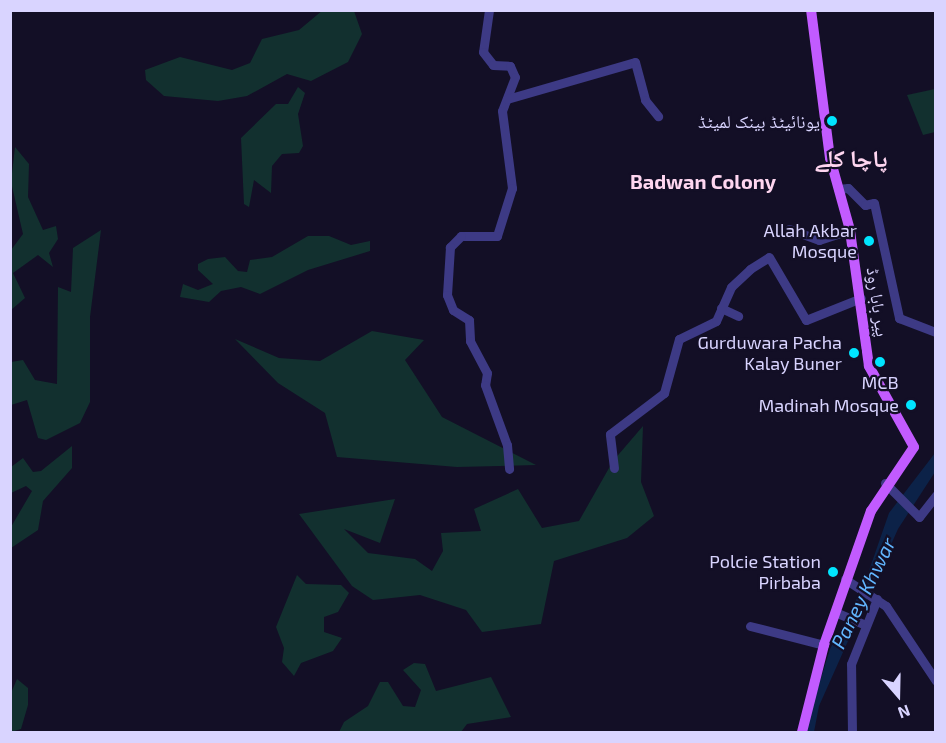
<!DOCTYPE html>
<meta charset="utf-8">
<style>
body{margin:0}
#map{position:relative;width:946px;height:743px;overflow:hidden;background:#130f26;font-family:"Exo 2","Noto Naskh Arabic",sans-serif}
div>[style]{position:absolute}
.green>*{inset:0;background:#12302f}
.water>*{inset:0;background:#0c2248}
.minor>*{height:9px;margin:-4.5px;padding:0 4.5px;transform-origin:4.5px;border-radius:4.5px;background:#3d3a85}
.major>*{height:10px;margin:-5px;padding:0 5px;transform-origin:5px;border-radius:5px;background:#c25bff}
.dots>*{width:16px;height:16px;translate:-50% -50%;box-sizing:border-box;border:3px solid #130f26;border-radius:50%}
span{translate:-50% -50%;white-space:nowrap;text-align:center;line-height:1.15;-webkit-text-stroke:4.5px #130f26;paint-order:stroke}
.poi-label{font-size:18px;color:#d9d4ff}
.right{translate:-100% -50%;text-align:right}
.street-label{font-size:18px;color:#d9d4ff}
.neighbourhood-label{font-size:20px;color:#ffd6f0;font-weight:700}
.water-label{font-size:20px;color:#62b6ff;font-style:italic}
.district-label{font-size:24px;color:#ffd6f0;font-weight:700}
.frame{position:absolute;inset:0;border:12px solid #d9d4ff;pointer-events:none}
.north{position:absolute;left:868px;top:665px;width:60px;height:60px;-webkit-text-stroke:4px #130f26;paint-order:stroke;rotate:160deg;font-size:16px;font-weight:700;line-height:24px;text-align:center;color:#d9d4ff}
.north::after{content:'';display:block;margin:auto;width:21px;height:27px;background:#d9d4ff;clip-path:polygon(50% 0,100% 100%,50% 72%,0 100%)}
</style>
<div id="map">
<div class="green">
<div style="clip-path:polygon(323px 10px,354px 11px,362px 34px,348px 62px,311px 81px,287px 74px,247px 96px,218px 101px,164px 96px,146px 80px,145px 70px,180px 57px,232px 70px,250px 63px,262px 39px,299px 30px)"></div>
<div style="clip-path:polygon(298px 87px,305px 93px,298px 114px,303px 146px,299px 153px,282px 154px,272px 166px,271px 193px,254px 180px,249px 207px,244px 204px,241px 138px,276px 104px,288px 104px)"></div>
<div style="clip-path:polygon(935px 89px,935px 132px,923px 135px,907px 95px)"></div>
<div style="clip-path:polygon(15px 147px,29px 164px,28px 197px,43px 230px,56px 226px,58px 239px,49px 253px,53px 267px,38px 255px,13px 273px,25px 298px,11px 310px,11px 250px,23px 234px,11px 182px)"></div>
<div style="clip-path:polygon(101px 230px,90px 317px,90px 402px,80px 423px,46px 440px,38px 438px,27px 400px,11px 405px,11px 362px,23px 360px,35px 380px,57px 384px,58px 287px,71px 292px,73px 248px)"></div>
<div style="clip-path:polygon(308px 236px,329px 236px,351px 245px,370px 241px,370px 251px,308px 270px,260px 294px,241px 287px,221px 291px,209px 302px,180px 297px,183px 284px,198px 290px,213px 284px,198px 270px,198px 264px,208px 259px,225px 257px,238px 271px,247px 272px,250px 260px,272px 257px)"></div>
<div style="clip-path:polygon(372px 331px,424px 340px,405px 360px,442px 417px,536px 465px,457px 467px,337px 457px,325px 413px,278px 383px,235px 339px,279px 358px,320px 361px)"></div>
<div style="clip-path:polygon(643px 426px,641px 482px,654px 516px,627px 538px,554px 561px,541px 624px,482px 632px,466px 610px,420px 595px,373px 600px,352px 586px,299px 514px,395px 499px,380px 543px,344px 529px,368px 553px,415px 559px,432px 571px,443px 551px,441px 533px,481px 531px,474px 509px,518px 489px,542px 528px,579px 521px,613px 461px)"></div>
<div style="clip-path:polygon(72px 446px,72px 468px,43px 501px,38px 530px,11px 548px,11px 527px,32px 491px,26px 486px,11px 493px,11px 467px,23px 458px,33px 472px,41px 471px)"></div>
<div style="clip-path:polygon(297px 575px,306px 584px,341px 585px,349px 593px,338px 612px,324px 617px,324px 632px,342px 638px,333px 651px,301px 663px,294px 676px,282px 662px,284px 648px,276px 627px)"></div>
<div style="clip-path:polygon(414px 663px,425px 664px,436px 691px,491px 677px,511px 717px,467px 724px,461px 732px,339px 732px,344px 722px,368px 706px,380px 682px,388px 682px,403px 706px,415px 707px,421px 690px,403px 670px)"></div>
<div style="clip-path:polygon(17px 679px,28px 688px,28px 705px,21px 729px,11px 732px,11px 693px)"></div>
</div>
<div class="water">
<div style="clip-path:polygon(935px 453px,935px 472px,898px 529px,819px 706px,814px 732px,804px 732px,830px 649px,864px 585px,889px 513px)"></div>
</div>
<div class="minor">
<div style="left:489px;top:10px;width:42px;rotate:98.1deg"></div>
<div style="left:483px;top:52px;width:16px;rotate:52deg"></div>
<div style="left:493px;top:65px;width:17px;rotate:3deg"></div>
<div style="left:510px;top:66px;width:12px;rotate:66deg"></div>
<div style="left:515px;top:77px;width:36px;rotate:111deg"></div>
<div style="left:502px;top:111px;width:78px;rotate:82.6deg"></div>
<div style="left:512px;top:188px;width:50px;rotate:107.4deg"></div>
<div style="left:497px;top:236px;width:36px;rotate:180deg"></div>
<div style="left:461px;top:236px;width:16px;rotate:135deg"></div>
<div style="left:450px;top:247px;width:48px;rotate:93.6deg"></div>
<div style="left:447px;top:295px;width:16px;rotate:68deg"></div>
<div style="left:453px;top:310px;width:19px;rotate:32deg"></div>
<div style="left:469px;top:320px;width:21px;rotate:87deg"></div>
<div style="left:470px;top:341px;width:36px;rotate:62deg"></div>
<div style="left:487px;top:373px;width:12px;rotate:99deg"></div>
<div style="left:485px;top:385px;width:64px;rotate:69.9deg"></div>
<div style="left:507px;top:445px;width:24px;rotate:85deg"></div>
<div style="left:507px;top:99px;width:133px;rotate:-16.1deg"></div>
<div style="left:635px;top:62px;width:39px;rotate:75deg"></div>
<div style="left:645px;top:100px;width:21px;rotate:51deg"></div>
<div style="left:838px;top:189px;width:10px;rotate:-6deg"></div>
<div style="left:848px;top:188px;width:24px;rotate:45deg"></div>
<div style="left:865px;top:205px;width:9px;rotate:-13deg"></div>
<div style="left:874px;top:203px;width:118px;rotate:77.7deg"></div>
<div style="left:899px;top:318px;width:40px;rotate:21deg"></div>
<div style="left:789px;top:229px;width:32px;rotate:20deg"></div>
<div style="left:819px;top:240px;width:33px;rotate:-18deg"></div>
<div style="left:721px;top:308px;width:19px;rotate:25deg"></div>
<div style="left:614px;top:468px;width:34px;rotate:-97deg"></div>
<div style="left:610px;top:434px;width:68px;rotate:-37.2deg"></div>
<div style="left:664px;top:393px;width:56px;rotate:-74.5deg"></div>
<div style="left:679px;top:339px;width:41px;rotate:-25.9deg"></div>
<div style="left:716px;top:321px;width:37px;rotate:-66deg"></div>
<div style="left:731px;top:287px;width:26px;rotate:-43deg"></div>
<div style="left:750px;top:269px;width:22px;rotate:-32deg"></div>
<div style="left:769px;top:257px;width:73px;rotate:59.6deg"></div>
<div style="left:806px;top:320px;width:59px;rotate:-21.8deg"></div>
<div style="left:885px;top:483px;width:48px;rotate:45deg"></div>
<div style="left:919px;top:517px;width:28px;rotate:-52deg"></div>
<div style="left:845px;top:579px;width:49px;rotate:33.4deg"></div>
<div style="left:886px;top:606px;width:90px;rotate:56.3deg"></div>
<div style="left:835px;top:612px;width:33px;rotate:23deg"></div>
<div style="left:750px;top:626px;width:76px;rotate:14.4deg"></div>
<div style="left:852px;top:732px;width:68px;rotate:-90.8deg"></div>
<div style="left:851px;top:664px;width:70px;rotate:-68.2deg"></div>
</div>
<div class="major">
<div style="left:802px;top:732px;width:90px;rotate:-75.8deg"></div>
<div style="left:824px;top:645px;width:142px;rotate:-70.7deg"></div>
<div style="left:871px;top:511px;width:77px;rotate:-56.1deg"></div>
<div style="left:914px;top:447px;width:93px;rotate:-119.1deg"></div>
<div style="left:869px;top:366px;width:137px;rotate:-98deg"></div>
<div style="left:850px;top:230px;width:75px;rotate:-105.5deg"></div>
<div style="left:830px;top:158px;width:149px;rotate:-97.3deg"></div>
</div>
<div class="dots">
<div style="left:832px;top:121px;background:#00e5ff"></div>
<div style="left:869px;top:241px;background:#00e5ff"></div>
<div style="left:854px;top:353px;background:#00e5ff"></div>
<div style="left:880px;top:362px;background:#00e5ff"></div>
<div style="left:911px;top:405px;background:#00e5ff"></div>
<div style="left:833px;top:572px;background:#00e5ff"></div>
</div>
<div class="poi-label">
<span class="right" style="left:820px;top:121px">یونائیٹڈ بینک لمیٹڈ</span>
<span class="right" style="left:857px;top:241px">Allah Akbar<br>Mosque</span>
<span class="right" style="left:842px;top:353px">Gurduwara Pacha<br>Kalay Buner</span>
<span style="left:880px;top:382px">MCB</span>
<span class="right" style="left:899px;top:405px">Madinah Mosque</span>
<span class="right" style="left:821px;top:572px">Polcie Station<br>Pirbaba</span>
</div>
<div class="street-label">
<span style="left:878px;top:302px;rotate:82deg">پیر بابا روڈ</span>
</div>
<div class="neighbourhood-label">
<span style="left:703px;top:181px">Badwan Colony</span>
</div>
<div class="water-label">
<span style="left:863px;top:593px;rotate:-64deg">Paney Khwar</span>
</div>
<div class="district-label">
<span style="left:851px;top:158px">پاچا کلے</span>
</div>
<div class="frame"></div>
<div class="north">N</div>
</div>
